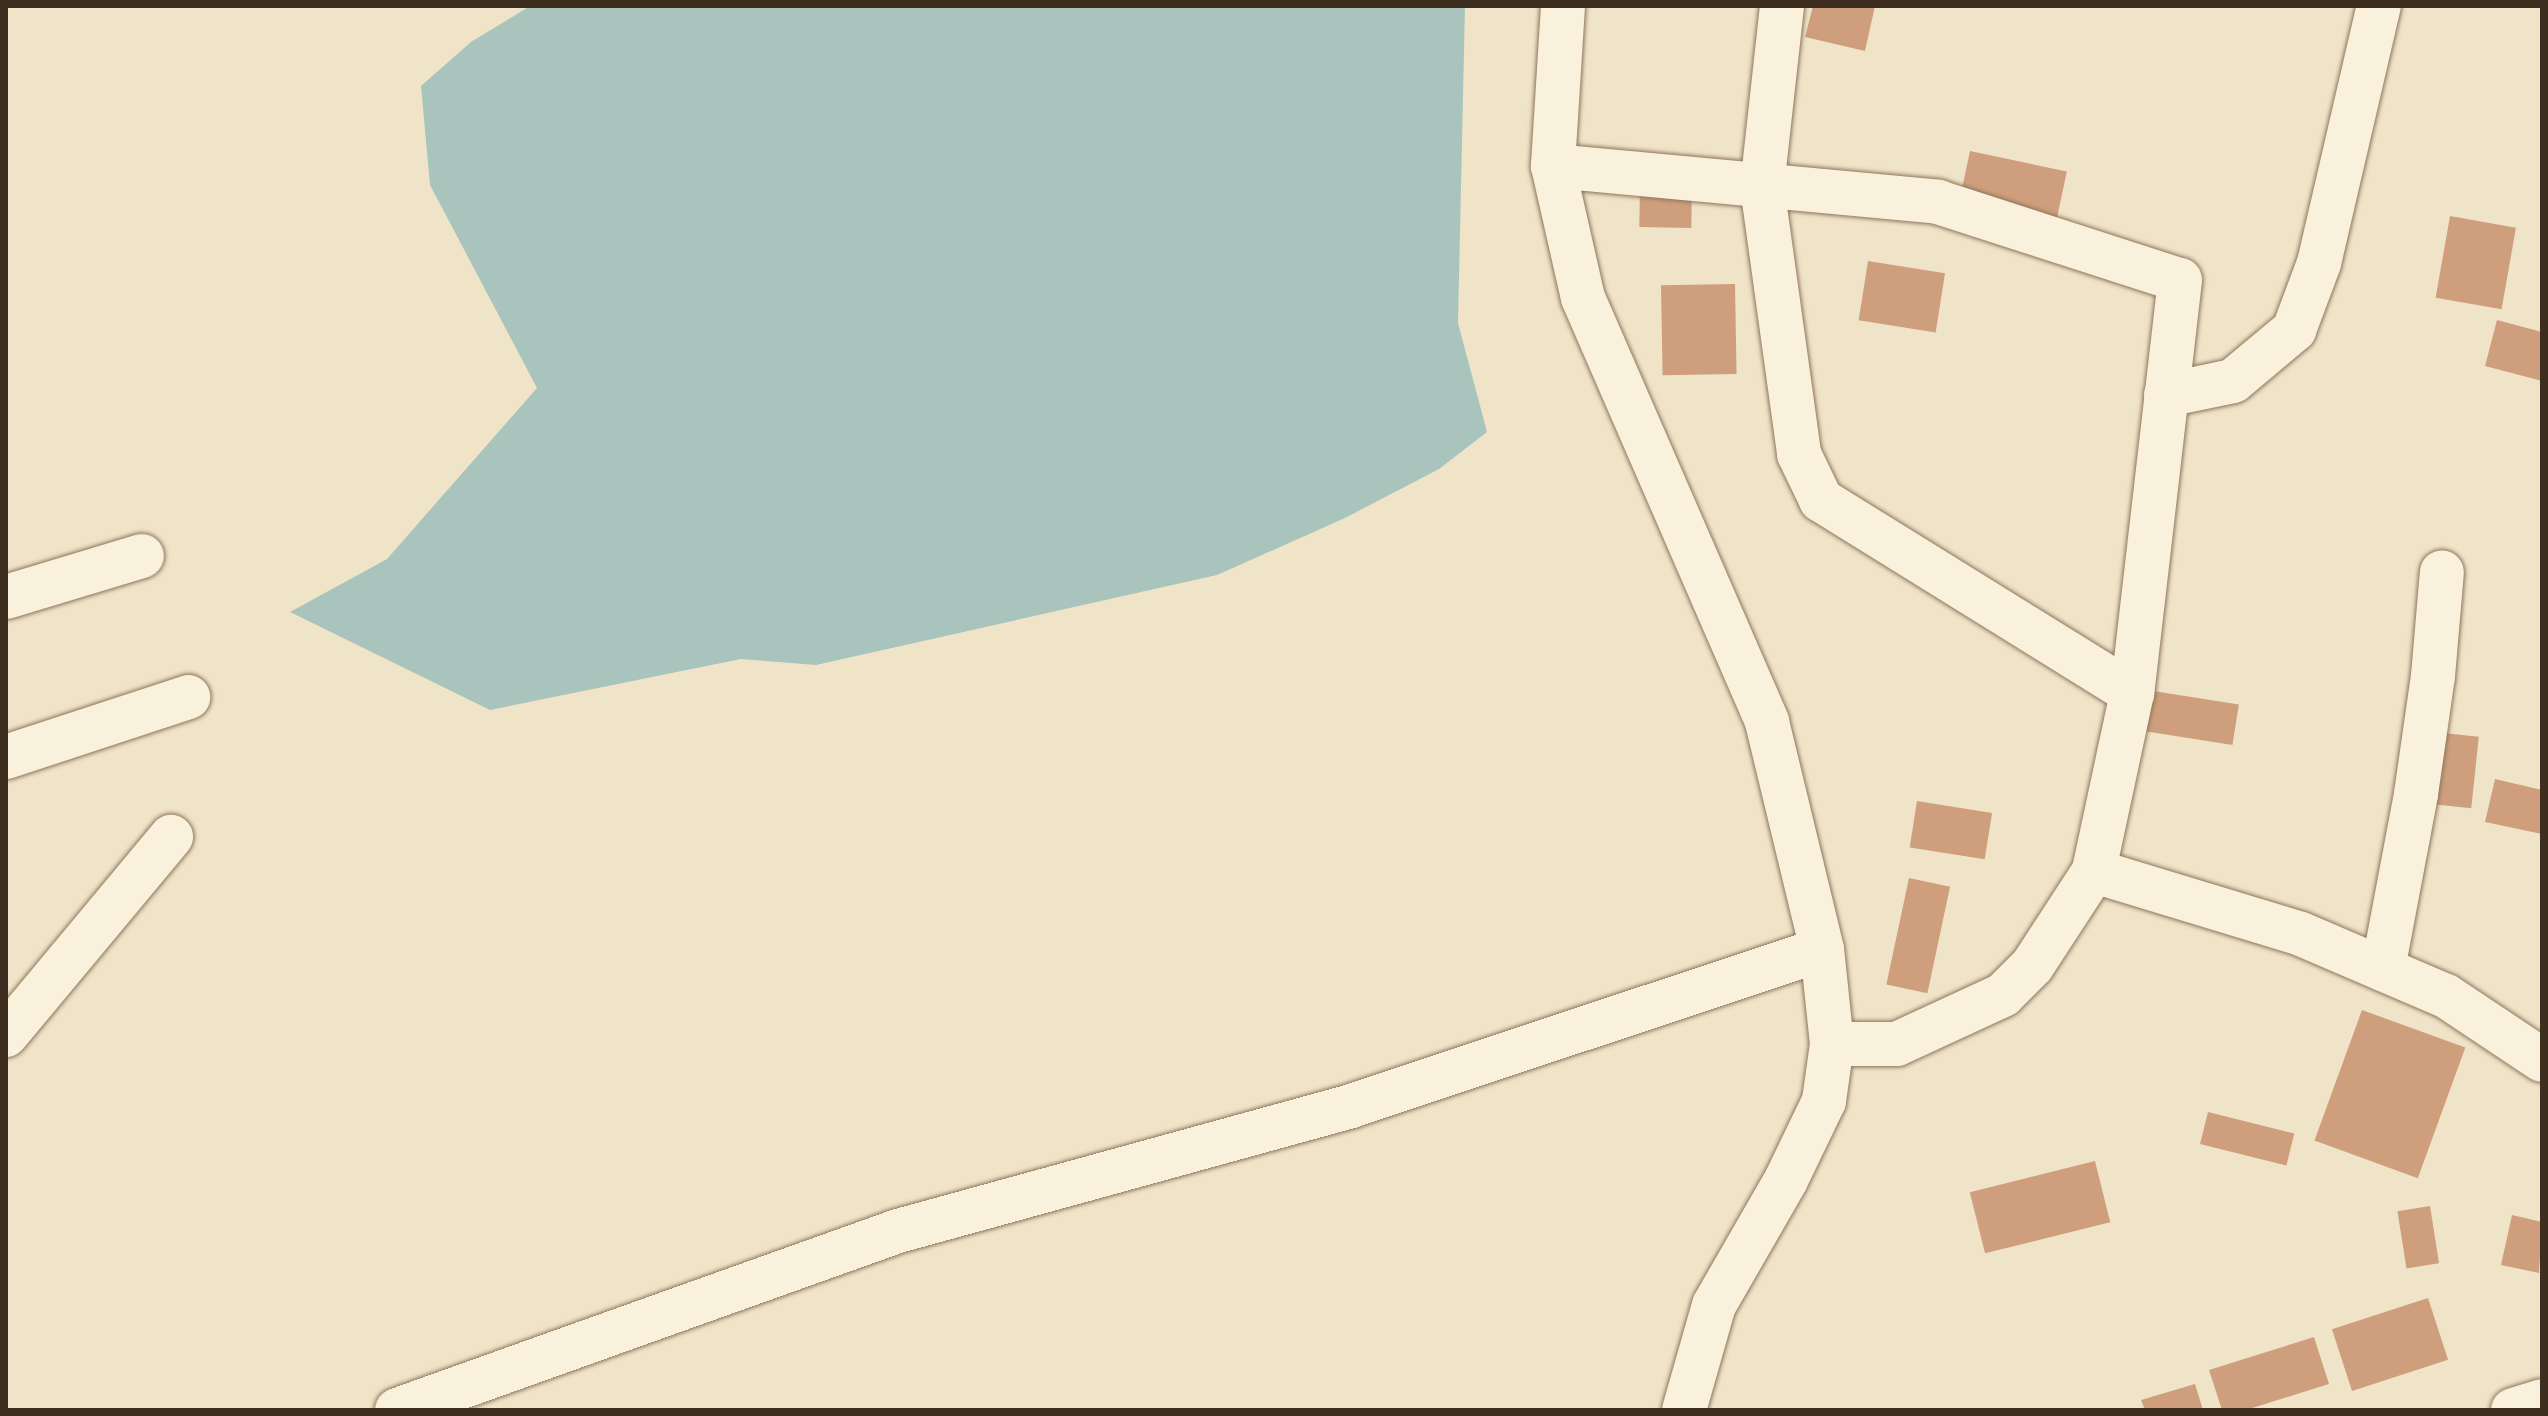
<!DOCTYPE html>
<style>
body{margin:0}
#map{position:relative;width:2548px;height:1416px;overflow:hidden;background:#f0e4c8;font-family:Merriweather,serif}
div>[style]{position:absolute}
.water>*{inset:0;background:#a9c4bc}
.building>*{inset:0;background:#cf9f7d;transform-origin:0 0}
.roads{filter:drop-shadow(0 0 2px #8d765c) drop-shadow(0 0 2px #8d765c)}
.minor>*{height:44px;margin:-22px;padding:0 22px;transform-origin:22px;border-radius:22px;background:#faf1dc}
span{translate:-50% -50%;white-space:nowrap;text-align:center;line-height:1.15;-webkit-text-stroke:7px #f7eed8;paint-order:stroke}
.frame{position:absolute;inset:0;border:8px solid #3d2e20;pointer-events:none}
</style>
<div id="map">
<div class="water">
<div style="clip-path:polygon(530px 6px,1465px 6px,1458px 323px,1487px 432px,1439px 469px,1345px 518px,1217px 575px,816px 665px,741px 659px,490px 710px,290px 612px,387px 559px,537px 388px,430px 185px,421px 86px,471px 42px)"></div>
</div>
<div class="building">
<div style="clip-path:polygon(1813px 6px,1875px 6px,1865px 51px,1805px 37px)"></div>
<div style="left:1970px;top:151px;width:99px;height:53px;rotate:12deg"></div>
<div style="left:1640px;top:185px;width:52px;height:42px;rotate:1deg"></div>
<div style="left:2450px;top:216px;width:67px;height:83px;rotate:10deg"></div>
<div style="left:1868px;top:261px;width:78px;height:60px;rotate:9deg"></div>
<div style="left:1735px;top:284px;width:90px;height:74px;rotate:89deg"></div>
<div style="clip-path:polygon(2497px 320px,2542px 332px,2542px 381px,2485px 366px)"></div>
<div style="left:2147px;top:690px;width:93px;height:41px;rotate:9deg"></div>
<div style="left:2443px;top:733px;width:36px;height:72px;rotate:6deg"></div>
<div style="clip-path:polygon(2495px 779px,2542px 790px,2542px 834px,2485px 822px)"></div>
<div style="left:1917px;top:801px;width:76px;height:47px;rotate:9deg"></div>
<div style="left:1909px;top:878px;width:42px;height:109px;rotate:12deg"></div>
<div style="left:2362px;top:1010px;width:110px;height:139px;rotate:20deg"></div>
<div style="left:2208px;top:1112px;width:89px;height:33px;rotate:14deg"></div>
<div style="left:2095px;top:1161px;width:63px;height:129px;rotate:76deg"></div>
<div style="left:2430px;top:1206px;width:58px;height:33px;rotate:81deg"></div>
<div style="clip-path:polygon(2512px 1215px,2542px 1222px,2539px 1273px,2501px 1265px)"></div>
<div style="left:2428px;top:1298px;width:65px;height:101px;rotate:72deg"></div>
<div style="clip-path:polygon(2314px 1337px,2329px 1384px,2246px 1410px,2222px 1410px,2209px 1370px)"></div>
<div style="clip-path:polygon(2195px 1384px,2203px 1410px,2145px 1410px,2141px 1400px)"></div>
</div>
<div class="roads">
<div class="minor">
<div style="left:1563px;top:6px;width:160px;rotate:93.6deg"></div>
<div style="left:1553px;top:166px;width:135px;rotate:77.2deg"></div>
<div style="left:1583px;top:298px;width:462px;rotate:66.5deg"></div>
<div style="left:1767px;top:722px;width:234px;rotate:76.4deg"></div>
<div style="left:1822px;top:949px;width:96px;rotate:84deg"></div>
<div style="left:1832px;top:1044px;width:58px;rotate:98deg"></div>
<div style="left:1824px;top:1101px;width:88px;rotate:115.7deg"></div>
<div style="left:1786px;top:1180px;width:144px;rotate:119.9deg"></div>
<div style="left:1714px;top:1305px;width:109px;rotate:105.9deg"></div>
<div style="left:1782px;top:6px;width:181px;rotate:96.3deg"></div>
<div style="left:1762px;top:186px;width:271px;rotate:82.1deg"></div>
<div style="left:1799px;top:454px;width:51px;rotate:64.4deg"></div>
<div style="left:1821px;top:500px;width:366px;rotate:31.8deg"></div>
<div style="left:1553px;top:166px;width:387px;rotate:5.3deg"></div>
<div style="left:1938px;top:202px;width:254px;rotate:17.9deg"></div>
<div style="left:2180px;top:280px;width:416px;rotate:96.6deg"></div>
<div style="left:2132px;top:693px;width:182px;rotate:102.1deg"></div>
<div style="left:2094px;top:871px;width:113px;rotate:123.1deg"></div>
<div style="left:2032px;top:966px;width:41px;rotate:135deg"></div>
<div style="left:2003px;top:995px;width:117px;rotate:155.2deg"></div>
<div style="left:1897px;top:1044px;width:65px;rotate:180deg"></div>
<div style="left:2166px;top:395px;width:68px;rotate:-11.8deg"></div>
<div style="left:2233px;top:381px;width:80px;rotate:-39.9deg"></div>
<div style="left:2294px;top:330px;width:72px;rotate:-69.5deg"></div>
<div style="left:2319px;top:263px;width:264px;rotate:-76.9deg"></div>
<div style="left:6px;top:597px;width:142px;rotate:-16.8deg"></div>
<div style="left:6px;top:757px;width:192px;rotate:-18.2deg"></div>
<div style="left:2094px;top:871px;width:216px;rotate:16.9deg"></div>
<div style="left:2301px;top:934px;width:158px;rotate:23.2deg"></div>
<div style="left:2446px;top:996px;width:115px;rotate:33.7deg"></div>
<div style="left:2383px;top:969px;width:178px;rotate:-79.3deg"></div>
<div style="left:2416px;top:794px;width:119px;rotate:-81.8deg"></div>
<div style="left:2433px;top:676px;width:104px;rotate:-85.1deg"></div>
<div style="left:6px;top:1035px;width:258px;rotate:-50.2deg"></div>
<div style="left:397px;top:1410px;width:532px;rotate:-19.66deg"></div>
<div style="left:898px;top:1231px;width:470px;rotate:-15.4deg"></div>
<div style="left:1351px;top:1106px;width:496px;rotate:-18.4deg"></div>
<div style="left:2513px;top:1410px;width:30px;rotate:-17deg"></div>
</div>
</div>
<div class="frame"></div>
</div>
